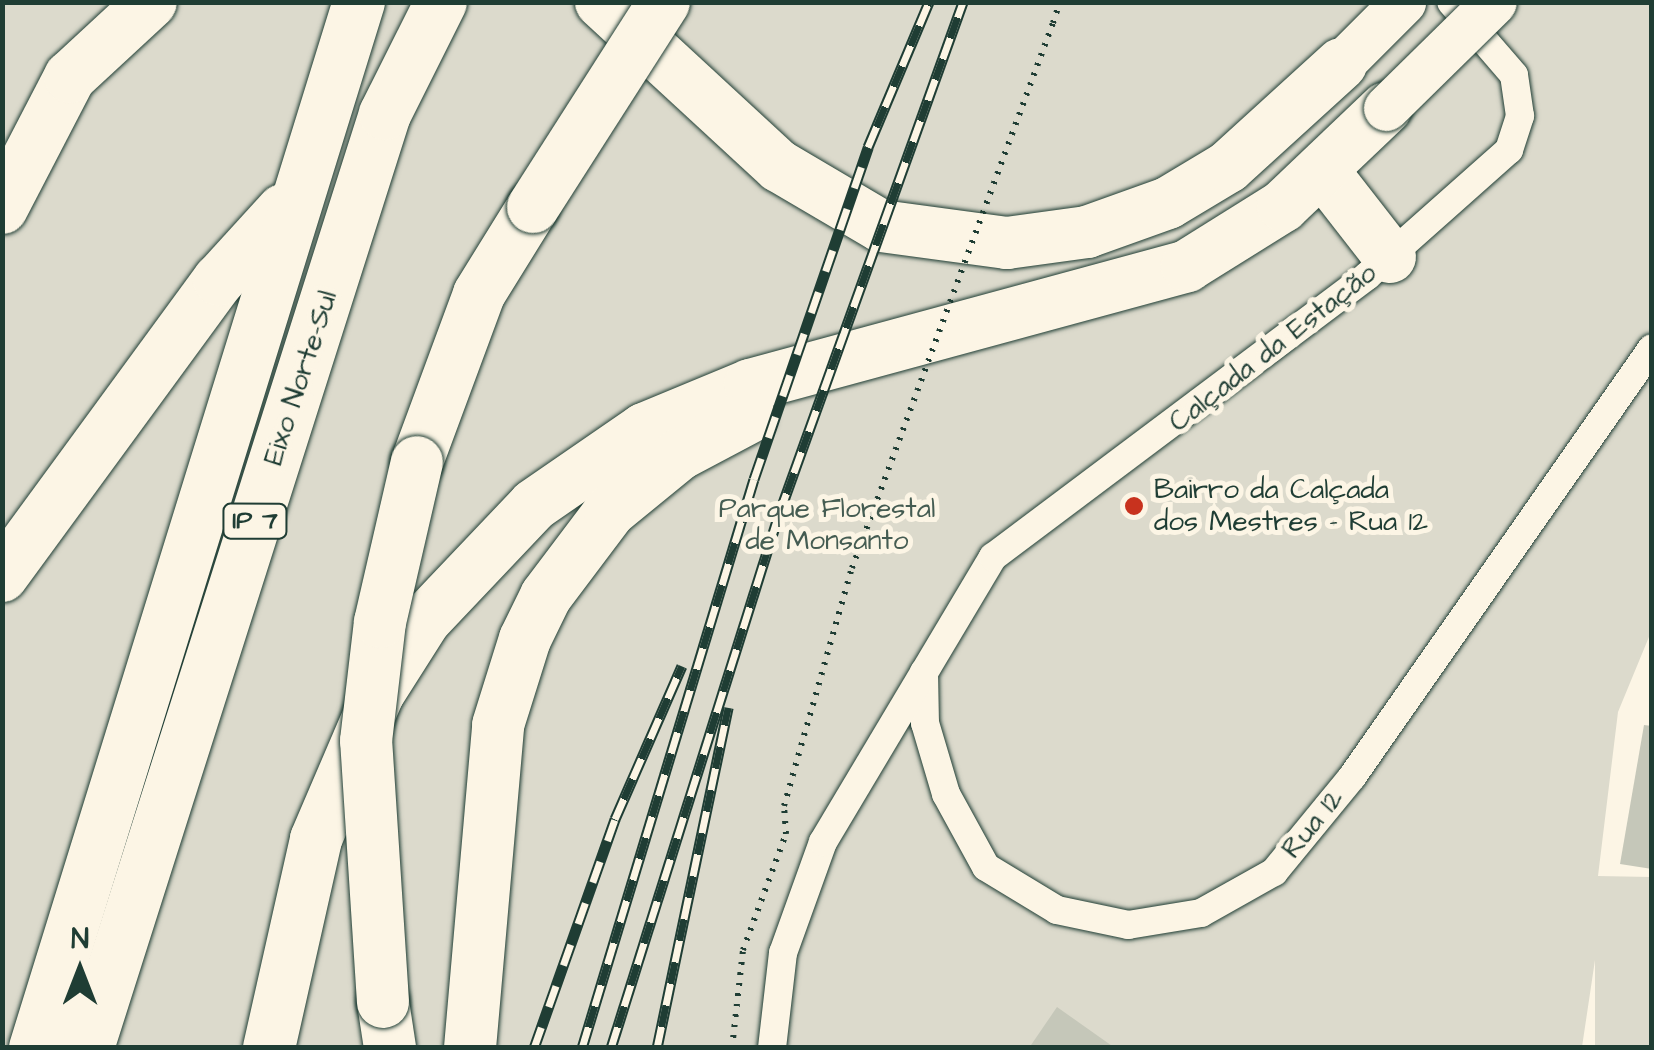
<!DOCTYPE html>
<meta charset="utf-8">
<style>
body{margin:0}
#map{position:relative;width:1654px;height:1050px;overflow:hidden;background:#fcf5e5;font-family:"Architects Daughter",sans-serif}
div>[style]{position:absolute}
.green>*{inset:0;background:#dcdacc}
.building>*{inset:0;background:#c5c7b9}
.path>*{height:6px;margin-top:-3px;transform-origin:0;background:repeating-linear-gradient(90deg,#1f3d34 0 2.5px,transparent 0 10.5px)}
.roads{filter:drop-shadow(0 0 2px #1f3d34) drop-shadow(0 0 2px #1f3d34)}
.street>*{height:28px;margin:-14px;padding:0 14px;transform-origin:14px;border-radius:14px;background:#fcf5e5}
.primary>*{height:45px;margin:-22.5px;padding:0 22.5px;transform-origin:22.5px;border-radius:22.5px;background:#fcf5e5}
.highway>*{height:52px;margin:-26px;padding:0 26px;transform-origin:26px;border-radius:26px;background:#fcf5e5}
.rail>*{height:11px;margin-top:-5.5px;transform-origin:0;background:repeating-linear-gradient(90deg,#fcf5e5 0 22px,#1f3d34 0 44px);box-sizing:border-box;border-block:2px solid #1f3d34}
.path-bridge>*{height:6px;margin-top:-3px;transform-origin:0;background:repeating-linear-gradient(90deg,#1f3d34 0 2.5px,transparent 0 10.5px)}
.bridges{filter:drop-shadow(0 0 2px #1f3d34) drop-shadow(0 0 2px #1f3d34)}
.primary-bridge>*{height:45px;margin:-22.5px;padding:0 22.5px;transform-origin:22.5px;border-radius:22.5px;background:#fcf5e5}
.highway-bridge>*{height:52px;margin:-26px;padding:0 26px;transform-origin:26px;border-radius:26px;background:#fcf5e5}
.dots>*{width:28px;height:28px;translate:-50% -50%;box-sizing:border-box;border:5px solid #fcf5e5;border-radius:50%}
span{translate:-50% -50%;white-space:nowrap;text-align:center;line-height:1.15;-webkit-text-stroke:10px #fcf5e5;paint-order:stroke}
.shield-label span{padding:2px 8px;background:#fcf5e5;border:2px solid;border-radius:8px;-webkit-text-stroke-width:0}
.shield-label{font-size:25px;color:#1f3d34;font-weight:700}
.street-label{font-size:28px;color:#1f3d34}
.poi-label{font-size:28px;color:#1f3d34}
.left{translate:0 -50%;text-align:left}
.park-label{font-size:28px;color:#455c52}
.frame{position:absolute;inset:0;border:5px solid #1f3d34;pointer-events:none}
.north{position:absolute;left:30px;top:920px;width:100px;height:100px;-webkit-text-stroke:8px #fcf5e5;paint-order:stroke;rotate:0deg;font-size:28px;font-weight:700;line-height:40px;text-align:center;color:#1f3d34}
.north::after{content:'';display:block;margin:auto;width:35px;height:45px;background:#1f3d34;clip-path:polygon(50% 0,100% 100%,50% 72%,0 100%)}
</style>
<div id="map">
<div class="green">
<div style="clip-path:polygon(2px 3px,1651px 3px,1651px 632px,1618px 712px,1598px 876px,1651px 877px,1651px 1047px,1595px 1047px,1595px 960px,1582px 1047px,3px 1047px)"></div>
</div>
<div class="building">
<div style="clip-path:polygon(1644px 725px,1652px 726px,1652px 869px,1620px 864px)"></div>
<div style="clip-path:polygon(1057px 1007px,1115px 1048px,1029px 1048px)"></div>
</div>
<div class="path">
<div style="left:1053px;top:23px;width:22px;rotate:-72deg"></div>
<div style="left:732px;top:1048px;width:99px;rotate:-83.6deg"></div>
<div style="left:743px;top:950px;width:124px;rotate:-69.7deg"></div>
<div style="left:786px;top:834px;width:28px;rotate:-94deg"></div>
<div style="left:784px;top:806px;width:248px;rotate:-74.1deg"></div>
</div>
<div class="roads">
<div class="street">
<div style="left:924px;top:672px;width:51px;rotate:88.9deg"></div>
<div style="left:925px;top:723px;width:74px;rotate:73.5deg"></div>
<div style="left:946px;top:794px;width:83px;rotate:61.3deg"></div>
<div style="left:986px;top:867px;width:83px;rotate:31.2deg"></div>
<div style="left:1057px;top:910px;width:73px;rotate:11.9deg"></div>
<div style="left:1128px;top:925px;width:74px;rotate:-9.3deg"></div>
<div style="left:1201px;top:913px;width:84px;rotate:-29.3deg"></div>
<div style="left:1274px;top:872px;width:123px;rotate:-50.6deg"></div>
<div style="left:1352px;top:777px;width:523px;rotate:-55.03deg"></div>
<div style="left:772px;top:1048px;width:96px;rotate:-83.4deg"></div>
<div style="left:783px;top:953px;width:118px;rotate:-70.2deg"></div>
<div style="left:823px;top:842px;width:332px;rotate:-59.2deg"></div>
<div style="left:993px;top:557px;width:468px;rotate:-36.9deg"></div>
<div style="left:1367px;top:276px;width:190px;rotate:-41.6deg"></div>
<div style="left:1509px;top:150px;width:36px;rotate:-72deg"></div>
<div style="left:1520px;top:116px;width:41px;rotate:-98.3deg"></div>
<div style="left:1514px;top:75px;width:96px;rotate:-130.8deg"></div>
</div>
<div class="primary">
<div style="left:1341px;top:64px;width:88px;rotate:-45deg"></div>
</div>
<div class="highway">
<div style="left:601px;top:2px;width:242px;rotate:42.7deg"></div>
<div style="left:779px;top:166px;width:118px;rotate:30.5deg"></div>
<div style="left:881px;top:226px;width:127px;rotate:7.7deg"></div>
<div style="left:1007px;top:243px;width:81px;rotate:-7.8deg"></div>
<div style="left:1087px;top:232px;width:86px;rotate:-19.7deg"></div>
<div style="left:1168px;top:203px;width:70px;rotate:-31deg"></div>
<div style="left:1228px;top:167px;width:153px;rotate:-42.3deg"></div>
<div style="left:1323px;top:171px;width:109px;rotate:52.1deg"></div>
<div style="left:2px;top:208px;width:148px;rotate:-62.6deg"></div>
<div style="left:70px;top:77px;width:110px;rotate:-42.8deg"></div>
<div style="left:417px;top:462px;width:179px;rotate:-69.7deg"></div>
<div style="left:479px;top:294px;width:102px;rotate:-58.2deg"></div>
<div style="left:2px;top:576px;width:367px;rotate:-53.8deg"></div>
<div style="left:219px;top:280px;width:95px;rotate:-47.6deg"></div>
<div style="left:383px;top:1002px;width:47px;rotate:81.3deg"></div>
<div style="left:35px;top:1048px;width:1095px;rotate:-72.79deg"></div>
<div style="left:88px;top:1048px;width:980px;rotate:-72.36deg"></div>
<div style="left:385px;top:114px;width:125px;rotate:-63.4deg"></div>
<div style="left:269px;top:1048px;width:214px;rotate:-77.3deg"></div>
<div style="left:316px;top:839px;width:158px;rotate:-66.8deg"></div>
<div style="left:378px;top:694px;width:88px;rotate:-57.6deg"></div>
<div style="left:425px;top:620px;width:158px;rotate:-46.5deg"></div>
<div style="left:534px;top:505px;width:134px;rotate:-34.6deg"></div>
<div style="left:644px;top:429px;width:115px;rotate:-22.5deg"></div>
<div style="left:750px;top:385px;width:453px;rotate:-15.2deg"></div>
<div style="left:1187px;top:266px;width:113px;rotate:-32deg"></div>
<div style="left:1283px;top:206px;width:142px;rotate:-43.6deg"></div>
<div style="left:470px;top:1048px;width:324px;rotate:-85deg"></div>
<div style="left:498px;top:725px;width:90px;rotate:-72.6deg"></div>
<div style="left:525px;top:639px;width:48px;rotate:-64deg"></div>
<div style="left:546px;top:596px;width:106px;rotate:-53deg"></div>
<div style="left:610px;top:511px;width:90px;rotate:-39.2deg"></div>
<div style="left:680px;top:454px;width:79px;rotate:-27.9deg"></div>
</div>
</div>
<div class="rail">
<div style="left:534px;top:1048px;width:243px;rotate:-70.5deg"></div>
<div style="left:615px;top:819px;width:167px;rotate:-66.4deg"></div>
<div style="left:582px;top:1048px;width:594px;rotate:-73.18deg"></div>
<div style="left:754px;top:479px;width:351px;rotate:-71deg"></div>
<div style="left:868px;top:147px;width:157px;rotate:-67.2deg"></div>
<div style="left:611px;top:1048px;width:560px;rotate:-72.54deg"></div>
<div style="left:779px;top:514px;width:544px;rotate:-70.23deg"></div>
<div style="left:657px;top:1048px;width:348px;rotate:-78.2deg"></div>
</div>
<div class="path-bridge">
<div style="left:852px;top:568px;width:581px;rotate:-69.76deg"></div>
</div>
<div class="bridges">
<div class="primary-bridge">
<div style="left:1386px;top:108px;width:151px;rotate:-44.5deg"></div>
</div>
<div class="highway-bridge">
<div style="left:533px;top:207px;width:243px;rotate:-57.4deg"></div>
<div style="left:383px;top:1002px;width:262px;rotate:-93.7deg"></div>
<div style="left:366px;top:741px;width:120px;rotate:-83.3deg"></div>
<div style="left:380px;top:622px;width:164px;rotate:-77deg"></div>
</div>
</div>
<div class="dots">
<div style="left:1134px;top:506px;background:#c8321e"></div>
</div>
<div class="shield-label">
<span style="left:255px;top:521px">IP 7</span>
</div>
<div class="street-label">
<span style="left:1273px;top:348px;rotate:-38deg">Calçada da Estação</span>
<span style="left:301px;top:378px;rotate:-72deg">Eixo Norte-Sul</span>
<span style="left:1313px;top:824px;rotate:-51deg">Rua 12</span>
</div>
<div class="poi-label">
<span class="left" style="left:1154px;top:506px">Bairro da Calçada<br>dos Mestres - Rua 12</span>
</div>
<div class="park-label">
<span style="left:827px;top:525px">Parque Florestal<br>de Monsanto</span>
</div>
<div class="frame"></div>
<div class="north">N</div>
</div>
